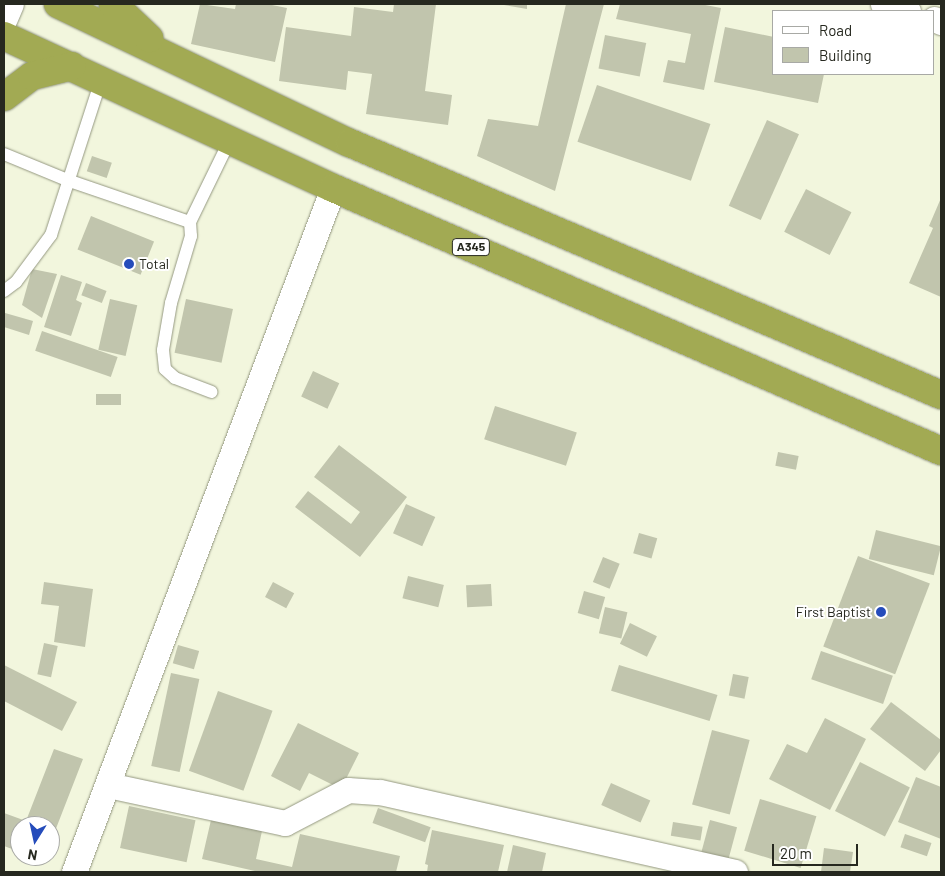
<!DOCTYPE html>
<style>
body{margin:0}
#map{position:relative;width:945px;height:876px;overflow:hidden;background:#f2f6dd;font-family:Barlow,sans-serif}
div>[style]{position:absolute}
.building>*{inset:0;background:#c1c5ad;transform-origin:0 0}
.roads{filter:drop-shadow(0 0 1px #949881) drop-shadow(0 0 1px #949881)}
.service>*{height:12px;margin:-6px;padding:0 6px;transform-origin:6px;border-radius:6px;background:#fff}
.minor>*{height:25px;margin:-12.5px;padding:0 12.5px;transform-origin:12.5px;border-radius:12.5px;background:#fff}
.tertiary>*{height:28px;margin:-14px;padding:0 14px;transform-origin:14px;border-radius:14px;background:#fff}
.trunk>*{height:28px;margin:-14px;padding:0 14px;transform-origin:14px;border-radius:14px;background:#a2aa53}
.dots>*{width:14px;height:14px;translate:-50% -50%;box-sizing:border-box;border:2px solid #fff;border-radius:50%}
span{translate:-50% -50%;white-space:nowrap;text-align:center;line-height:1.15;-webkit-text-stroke:4px #fff;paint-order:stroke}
.shield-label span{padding:1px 4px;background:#fff;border:1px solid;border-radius:4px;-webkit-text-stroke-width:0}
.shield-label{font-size:12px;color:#26281f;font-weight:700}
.poi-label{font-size:14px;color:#26281f}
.left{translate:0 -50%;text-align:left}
.right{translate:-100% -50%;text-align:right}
.frame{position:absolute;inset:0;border:5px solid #26281f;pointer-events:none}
.legend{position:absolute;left:772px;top:10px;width:162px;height:65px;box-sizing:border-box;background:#fff;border:1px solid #a8a9a5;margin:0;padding:6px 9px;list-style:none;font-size:15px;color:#26281f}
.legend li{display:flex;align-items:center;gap:10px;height:25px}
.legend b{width:25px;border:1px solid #a8a9a5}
.north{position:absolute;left:10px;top:816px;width:50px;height:50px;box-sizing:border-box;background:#fff;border:1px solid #a8a9a5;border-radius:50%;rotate:190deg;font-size:14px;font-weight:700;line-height:20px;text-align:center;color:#26281f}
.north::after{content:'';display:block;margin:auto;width:18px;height:22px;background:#254cbb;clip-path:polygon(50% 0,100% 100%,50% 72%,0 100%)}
.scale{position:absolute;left:772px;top:844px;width:86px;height:22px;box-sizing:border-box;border:2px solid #26281f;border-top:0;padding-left:6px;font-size:15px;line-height:18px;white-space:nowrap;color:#26281f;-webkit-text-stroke:4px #fff;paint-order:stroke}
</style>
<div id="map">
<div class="building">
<div style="clip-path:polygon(200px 4px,235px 9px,236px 4px,267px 4px,287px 8px,275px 62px,191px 44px)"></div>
<div style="clip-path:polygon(394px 4px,436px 4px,425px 91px,452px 95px,448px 125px,366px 114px,372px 74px,348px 71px,346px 90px,279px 81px,286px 27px,351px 36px,354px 7px,393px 12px)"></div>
<div style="clip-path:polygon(498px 4px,527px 4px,527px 9px)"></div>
<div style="clip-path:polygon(566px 4px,604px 4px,555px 191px,477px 156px,488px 119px,538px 126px)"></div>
<div style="clip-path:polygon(620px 4px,700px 4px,721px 8px,704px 90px,663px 82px,668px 60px,685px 63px,691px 34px,616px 19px)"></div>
<div style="clip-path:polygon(725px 27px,774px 37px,774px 74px,824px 74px,818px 103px,714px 82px)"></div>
<div style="left:605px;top:35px;width:42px;height:34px;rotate:11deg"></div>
<div style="left:597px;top:85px;width:120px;height:60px;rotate:19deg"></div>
<div style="left:767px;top:120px;width:35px;height:94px;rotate:24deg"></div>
<div style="left:92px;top:156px;width:21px;height:16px;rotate:19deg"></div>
<div style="left:806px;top:189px;width:51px;height:48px;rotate:27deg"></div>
<div style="clip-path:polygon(941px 198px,941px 297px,909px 283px,933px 228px,929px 226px)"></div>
<div style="left:91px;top:216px;width:68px;height:36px;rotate:22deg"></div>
<div style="clip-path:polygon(32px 269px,57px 274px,42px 318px,22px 305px)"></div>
<div style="clip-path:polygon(61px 275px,82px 282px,76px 300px,82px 303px,71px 336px,44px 327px)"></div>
<div style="left:86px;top:283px;width:22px;height:13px;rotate:21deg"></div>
<div style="left:110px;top:299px;width:28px;height:52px;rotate:13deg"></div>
<div style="left:186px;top:299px;width:48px;height:55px;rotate:12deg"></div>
<div style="clip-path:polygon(5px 313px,33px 321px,29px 335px,4px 327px)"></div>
<div style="left:42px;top:331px;width:80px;height:21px;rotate:19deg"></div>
<div style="left:313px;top:371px;width:29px;height:28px;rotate:25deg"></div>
<div style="left:96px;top:394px;width:25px;height:11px"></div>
<div style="left:495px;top:406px;width:86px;height:35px;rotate:18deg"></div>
<div style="clip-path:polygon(339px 445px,407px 497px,360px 557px,295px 507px,308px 491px,351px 524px,360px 512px,314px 477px)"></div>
<div style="left:778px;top:452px;width:21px;height:14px;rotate:11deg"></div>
<div style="left:406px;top:504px;width:32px;height:32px;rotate:24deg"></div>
<div style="left:876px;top:530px;width:67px;height:30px;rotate:14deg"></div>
<div style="left:639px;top:533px;width:19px;height:21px;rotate:16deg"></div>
<div style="left:858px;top:556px;width:77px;height:97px;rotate:21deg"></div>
<div style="left:603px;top:557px;width:18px;height:27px;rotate:22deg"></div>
<div style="left:408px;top:576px;width:37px;height:23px;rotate:14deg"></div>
<div style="clip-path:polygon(44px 582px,93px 589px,85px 647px,54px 642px,59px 606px,41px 604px)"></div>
<div style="left:273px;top:582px;width:24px;height:17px;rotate:28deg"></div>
<div style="left:491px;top:584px;width:22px;height:25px;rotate:87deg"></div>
<div style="left:584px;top:591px;width:22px;height:23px;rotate:16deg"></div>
<div style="left:605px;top:607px;width:23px;height:27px;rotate:13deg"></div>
<div style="left:630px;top:623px;width:30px;height:23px;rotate:26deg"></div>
<div style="left:44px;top:643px;width:14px;height:32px;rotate:12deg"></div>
<div style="left:178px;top:645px;width:22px;height:19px;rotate:16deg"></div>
<div style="left:821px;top:651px;width:76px;height:30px;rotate:19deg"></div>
<div style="clip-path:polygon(4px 665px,77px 702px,62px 731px,4px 701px)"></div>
<div style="left:619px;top:665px;width:103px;height:27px;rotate:17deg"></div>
<div style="left:171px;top:673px;width:29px;height:95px;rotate:12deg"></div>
<div style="left:733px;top:674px;width:16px;height:22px;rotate:11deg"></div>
<div style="left:218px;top:691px;width:58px;height:85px;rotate:20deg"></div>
<div style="clip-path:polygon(891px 702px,941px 740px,941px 750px,925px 771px,870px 729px)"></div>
<div style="clip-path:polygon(825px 718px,866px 739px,830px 810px,769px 779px,787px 744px,807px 753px)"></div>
<div style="clip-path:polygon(298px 723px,359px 753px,341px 789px,309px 773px,300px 791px,271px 776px)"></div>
<div style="left:712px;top:730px;width:39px;height:77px;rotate:15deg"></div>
<div style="clip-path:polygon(54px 749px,83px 759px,50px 844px,50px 826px,20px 826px,20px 852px,4px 846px,4px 813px,26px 821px)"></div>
<div style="left:860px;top:762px;width:56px;height:55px;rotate:27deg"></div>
<div style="clip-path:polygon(916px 777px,941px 787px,941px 839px,898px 822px)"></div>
<div style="left:611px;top:783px;width:43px;height:24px;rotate:24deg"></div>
<div style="left:760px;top:799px;width:59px;height:54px;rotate:17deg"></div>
<div style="left:129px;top:806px;width:68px;height:43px;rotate:12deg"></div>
<div style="left:378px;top:808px;width:56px;height:16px;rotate:20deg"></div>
<div style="clip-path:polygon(211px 820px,262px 831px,256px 859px,292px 867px,300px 834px,400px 856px,396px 872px,259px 872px,202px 859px)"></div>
<div style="left:710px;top:820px;width:28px;height:35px;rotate:15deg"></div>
<div style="left:673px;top:822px;width:30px;height:14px;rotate:9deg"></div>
<div style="clip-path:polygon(432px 830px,504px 845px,498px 872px,427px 872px,428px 865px,425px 864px)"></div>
<div style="left:905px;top:834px;width:28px;height:14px;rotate:19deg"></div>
<div style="clip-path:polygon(513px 845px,546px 853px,542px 872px,507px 872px)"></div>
<div style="clip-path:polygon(824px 848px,853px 852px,850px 872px,821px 872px)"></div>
<div style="clip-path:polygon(29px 856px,45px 856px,43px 862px)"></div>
</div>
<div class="roads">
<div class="service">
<div style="left:4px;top:154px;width:68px;rotate:22.4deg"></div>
<div style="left:67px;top:180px;width:130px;rotate:18.9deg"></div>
<div style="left:190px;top:222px;width:14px;rotate:86deg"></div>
<div style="left:191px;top:236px;width:70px;rotate:106.6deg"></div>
<div style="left:171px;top:303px;width:48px;rotate:99.7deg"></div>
<div style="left:163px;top:350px;width:19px;rotate:84deg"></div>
<div style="left:165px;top:369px;width:13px;rotate:42deg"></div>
<div style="left:175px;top:378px;width:39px;rotate:21deg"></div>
<div style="left:190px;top:222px;width:91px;rotate:-64deg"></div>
<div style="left:4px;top:291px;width:15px;rotate:-37deg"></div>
<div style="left:16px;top:282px;width:59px;rotate:-53.3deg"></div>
<div style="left:51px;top:235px;width:163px;rotate:-72.1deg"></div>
</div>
<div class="minor">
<div style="left:883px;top:4px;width:26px;rotate:16deg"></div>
<div style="left:934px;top:19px;width:8px;rotate:23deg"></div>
<div style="left:108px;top:785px;width:181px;rotate:12.1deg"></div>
<div style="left:285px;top:823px;width:71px;rotate:-27.6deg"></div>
<div style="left:348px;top:790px;width:32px;rotate:4deg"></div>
<div style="left:380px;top:792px;width:364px;rotate:12.7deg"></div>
<div style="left:74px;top:872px;width:731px;rotate:-69.26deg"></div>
</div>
<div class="tertiary">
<div style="left:4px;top:18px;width:15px;rotate:-67deg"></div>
</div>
<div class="trunk">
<div style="left:58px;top:4px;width:323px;rotate:25.5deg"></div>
<div style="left:350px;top:143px;width:642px;rotate:23.09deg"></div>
<div style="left:113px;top:4px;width:50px;rotate:43.4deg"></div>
<div style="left:4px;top:36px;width:362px;rotate:24.8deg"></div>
<div style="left:333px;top:188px;width:662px;rotate:23.39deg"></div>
<div style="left:4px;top:97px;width:35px;rotate:-37deg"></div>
<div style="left:32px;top:76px;width:41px;rotate:-14deg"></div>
</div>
</div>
<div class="dots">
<div style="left:129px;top:264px;background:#254cbb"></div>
<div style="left:881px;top:612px;background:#254cbb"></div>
</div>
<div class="shield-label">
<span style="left:471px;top:247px">A345</span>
</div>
<div class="poi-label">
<span class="left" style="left:139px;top:264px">Total</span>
<span class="right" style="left:871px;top:612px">First Baptist</span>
</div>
<div class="frame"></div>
<ul class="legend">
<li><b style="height:6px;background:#fff"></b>Road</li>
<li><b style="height:14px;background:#c1c5ad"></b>Building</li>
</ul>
<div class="north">N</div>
<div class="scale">20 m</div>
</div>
